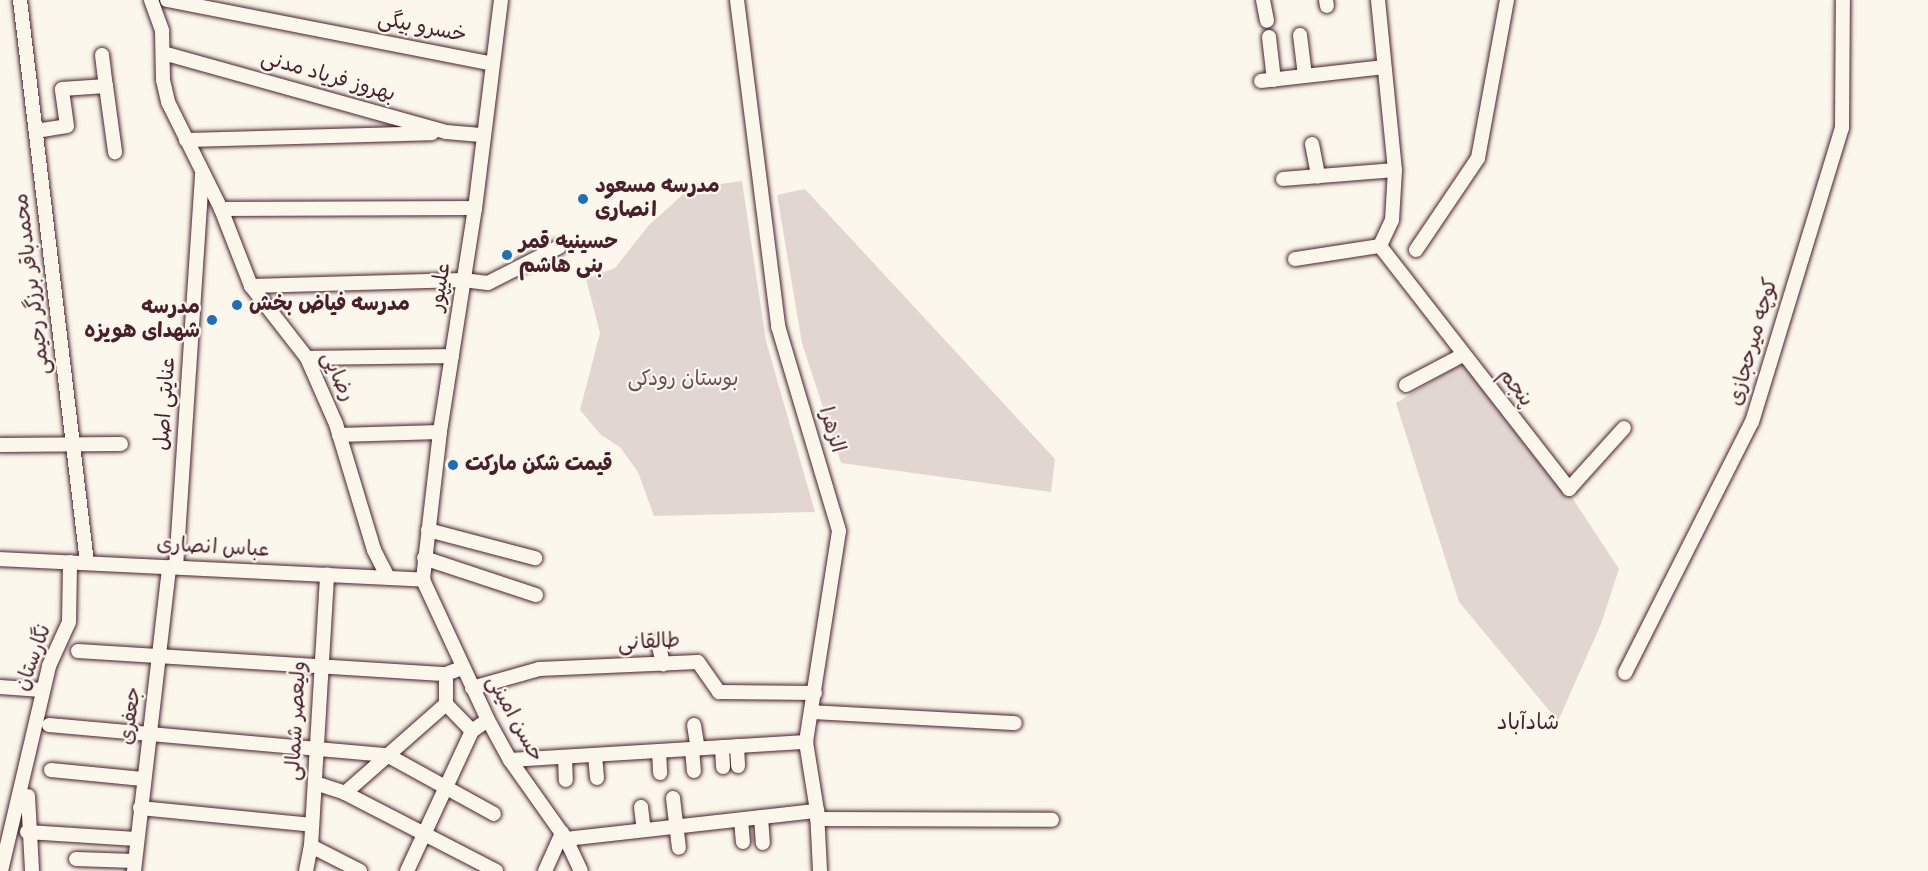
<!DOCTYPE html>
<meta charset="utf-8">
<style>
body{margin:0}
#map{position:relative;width:1928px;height:871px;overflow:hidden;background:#fbf7ec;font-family:"Indie Flower","Playpen Sans Arabic",sans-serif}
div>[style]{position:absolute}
.green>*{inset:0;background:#e2d7d0}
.roads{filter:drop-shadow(0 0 2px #4a1f2b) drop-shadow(0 0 2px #4a1f2b)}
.minor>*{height:14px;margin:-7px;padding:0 7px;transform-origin:7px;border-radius:7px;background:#fbf7ec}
.dots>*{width:16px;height:16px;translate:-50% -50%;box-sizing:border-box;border:3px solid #fbf7ec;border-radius:50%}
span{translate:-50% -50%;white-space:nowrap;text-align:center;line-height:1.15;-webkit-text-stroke:4.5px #fbf7ec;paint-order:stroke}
.street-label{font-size:21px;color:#4a1f2b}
.poi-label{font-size:21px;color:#4a1f2b;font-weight:700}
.left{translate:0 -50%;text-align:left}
.right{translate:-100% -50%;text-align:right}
.park-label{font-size:21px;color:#704d54}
.neighbourhood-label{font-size:22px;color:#4a1f2b}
</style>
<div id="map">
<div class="green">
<div style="clip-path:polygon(742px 181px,766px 341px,815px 512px,654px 516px,638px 472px,620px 447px,601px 435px,580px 410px,600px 333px,586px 279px,615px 268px,649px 225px,690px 188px)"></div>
<div style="clip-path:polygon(805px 189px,1055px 459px,1051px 492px,841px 463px,802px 343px,777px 195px)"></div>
<div style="clip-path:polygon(1464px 362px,1573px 499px,1619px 569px,1601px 624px,1558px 721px,1459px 602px,1396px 403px)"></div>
</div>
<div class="roads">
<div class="minor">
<div style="left:20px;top:0;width:567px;rotate:83.21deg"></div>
<div style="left:151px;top:0;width:33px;rotate:70deg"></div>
<div style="left:162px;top:31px;width:49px;rotate:88.8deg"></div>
<div style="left:163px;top:80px;width:23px;rotate:77deg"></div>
<div style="left:168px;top:102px;width:119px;rotate:63.6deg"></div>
<div style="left:221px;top:209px;width:83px;rotate:68.7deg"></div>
<div style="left:251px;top:286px;width:91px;rotate:52.1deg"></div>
<div style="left:307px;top:358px;width:72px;rotate:66.3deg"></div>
<div style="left:336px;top:424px;width:132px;rotate:73.2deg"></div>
<div style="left:374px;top:550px;width:30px;rotate:63deg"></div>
<div style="left:167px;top:0;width:331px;rotate:11.1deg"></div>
<div style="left:501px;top:0;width:210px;rotate:97.1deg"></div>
<div style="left:475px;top:208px;width:227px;rotate:98.9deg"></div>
<div style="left:440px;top:432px;width:149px;rotate:96.6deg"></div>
<div style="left:423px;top:580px;width:154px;rotate:65.1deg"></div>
<div style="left:488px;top:720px;width:46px;rotate:61.2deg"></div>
<div style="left:510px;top:760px;width:97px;rotate:54.7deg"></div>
<div style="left:566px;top:839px;width:35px;rotate:65deg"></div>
<div style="left:737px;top:0;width:329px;rotate:82.8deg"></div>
<div style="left:778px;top:326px;width:214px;rotate:73.4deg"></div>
<div style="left:839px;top:531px;width:214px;rotate:98.9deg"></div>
<div style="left:806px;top:742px;width:70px;rotate:80.9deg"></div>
<div style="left:817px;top:811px;width:60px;rotate:87.1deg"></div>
<div style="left:1263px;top:0;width:21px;rotate:79deg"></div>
<div style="left:1326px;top:0;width:6px;rotate:81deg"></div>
<div style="left:1378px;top:0;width:171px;rotate:84.3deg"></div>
<div style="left:1395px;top:170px;width:50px;rotate:93.4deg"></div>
<div style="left:1392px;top:220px;width:29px;rotate:115deg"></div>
<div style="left:1300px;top:35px;width:41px;rotate:83deg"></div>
<div style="left:1269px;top:37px;width:43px;rotate:83.4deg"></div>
<div style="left:163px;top:53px;width:294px;rotate:15.6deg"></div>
<div style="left:446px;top:132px;width:38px;rotate:5deg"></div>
<div style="left:102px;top:55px;width:31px;rotate:83deg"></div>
<div style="left:1261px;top:81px;width:124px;rotate:-6.5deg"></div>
<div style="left:36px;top:131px;width:31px;rotate:-9deg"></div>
<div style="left:67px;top:126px;width:37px;rotate:-98deg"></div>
<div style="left:62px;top:89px;width:44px;rotate:-3.9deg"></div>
<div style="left:106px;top:86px;width:67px;rotate:82.2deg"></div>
<div style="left:186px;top:140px;width:246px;rotate:-1.6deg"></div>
<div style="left:1312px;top:144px;width:33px;rotate:79deg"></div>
<div style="left:1283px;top:179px;width:112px;rotate:-4.6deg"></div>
<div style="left:221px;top:209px;width:254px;rotate:-0.2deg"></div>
<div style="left:1380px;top:246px;width:308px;rotate:52.1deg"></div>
<div style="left:1569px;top:489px;width:82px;rotate:-48deg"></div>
<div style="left:1416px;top:250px;width:111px;rotate:-56deg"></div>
<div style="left:1478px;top:158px;width:161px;rotate:-79.6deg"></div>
<div style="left:1295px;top:259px;width:86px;rotate:-8.7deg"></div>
<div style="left:251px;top:286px;width:212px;rotate:-1.6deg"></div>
<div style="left:463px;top:280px;width:25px;rotate:7deg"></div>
<div style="left:488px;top:283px;width:80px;rotate:-26.9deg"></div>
<div style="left:307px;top:358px;width:145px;rotate:-0.8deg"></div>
<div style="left:1406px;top:385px;width:64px;rotate:-27.8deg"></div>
<div style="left:339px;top:435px;width:101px;rotate:-1.7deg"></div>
<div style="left:0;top:445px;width:121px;rotate:-0.5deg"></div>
<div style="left:428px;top:530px;width:111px;rotate:14.7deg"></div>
<div style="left:424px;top:558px;width:118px;rotate:18.3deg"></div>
<div style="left:0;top:559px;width:424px;rotate:2.8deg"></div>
<div style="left:176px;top:567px;width:395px;rotate:-86.2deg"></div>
<div style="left:658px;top:642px;width:23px;rotate:77deg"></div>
<div style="left:78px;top:651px;width:369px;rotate:3.6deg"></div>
<div style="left:446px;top:674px;width:17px;rotate:-21deg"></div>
<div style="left:1625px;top:673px;width:281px;rotate:-63.2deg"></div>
<div style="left:1752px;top:422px;width:307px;rotate:-73deg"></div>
<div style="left:1842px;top:128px;width:128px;rotate:-89.6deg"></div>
<div style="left:446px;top:674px;width:30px;rotate:90deg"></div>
<div style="left:446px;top:704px;width:37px;rotate:46deg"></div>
<div style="left:0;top:687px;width:42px;rotate:4.1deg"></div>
<div style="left:472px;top:688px;width:70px;rotate:-15.8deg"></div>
<div style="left:539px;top:669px;width:159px;rotate:-2.5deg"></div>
<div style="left:698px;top:662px;width:37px;rotate:55deg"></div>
<div style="left:719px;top:692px;width:96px;rotate:0.6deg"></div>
<div style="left:811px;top:712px;width:204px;rotate:3.1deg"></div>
<div style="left:49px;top:725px;width:339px;rotate:5.1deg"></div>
<div style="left:387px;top:755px;width:122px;rotate:28.9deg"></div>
<div style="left:694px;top:725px;width:24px;rotate:81deg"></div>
<div style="left:737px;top:746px;width:20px;rotate:87deg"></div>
<div style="left:722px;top:747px;width:20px;rotate:87deg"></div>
<div style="left:692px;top:749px;width:22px;rotate:85deg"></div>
<div style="left:659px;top:751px;width:22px;rotate:87deg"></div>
<div style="left:595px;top:755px;width:23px;rotate:85deg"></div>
<div style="left:565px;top:757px;width:23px;rotate:88deg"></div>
<div style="left:510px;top:760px;width:297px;rotate:-3.5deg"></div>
<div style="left:51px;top:770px;width:92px;rotate:5.6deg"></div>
<div style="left:315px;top:783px;width:32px;rotate:18deg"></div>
<div style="left:345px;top:793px;width:170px;rotate:27.3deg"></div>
<div style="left:345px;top:793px;width:135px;rotate:-41.4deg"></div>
<div style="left:28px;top:796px;width:75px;rotate:86.9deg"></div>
<div style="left:673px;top:798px;width:50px;rotate:83.2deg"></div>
<div style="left:641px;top:807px;width:23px;rotate:83deg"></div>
<div style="left:140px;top:808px;width:173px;rotate:5.6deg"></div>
<div style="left:761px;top:817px;width:26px;rotate:86deg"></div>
<div style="left:817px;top:819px;width:235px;rotate:0.2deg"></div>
<div style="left:741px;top:820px;width:22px;rotate:85deg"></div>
<div style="left:27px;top:832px;width:109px;rotate:3.7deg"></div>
<div style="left:566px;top:839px;width:253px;rotate:-6.4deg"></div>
<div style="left:311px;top:846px;width:55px;rotate:27deg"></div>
<div style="left:76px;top:859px;width:58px;rotate:2deg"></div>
<div style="left:1px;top:871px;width:211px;rotate:-76.8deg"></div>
<div style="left:49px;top:666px;width:48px;rotate:-65.6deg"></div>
<div style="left:69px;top:622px;width:60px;rotate:-89deg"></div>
<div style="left:134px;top:871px;width:306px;rotate:-83.4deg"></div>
<div style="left:306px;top:871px;width:25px;rotate:-79deg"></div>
<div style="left:311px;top:846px;width:272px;rotate:-86.6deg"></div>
<div style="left:407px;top:871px;width:154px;rotate:-65.1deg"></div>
<div style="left:472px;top:731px;width:19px;rotate:-35deg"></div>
<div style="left:545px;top:871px;width:42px;rotate:-65.9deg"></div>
</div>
</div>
<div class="dots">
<div style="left:583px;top:199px;background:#1f6fb2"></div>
<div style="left:507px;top:255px;background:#1f6fb2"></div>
<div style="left:237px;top:305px;background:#1f6fb2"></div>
<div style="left:212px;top:320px;background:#1f6fb2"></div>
<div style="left:453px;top:465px;background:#1f6fb2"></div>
</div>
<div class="street-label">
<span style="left:422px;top:28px;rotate:11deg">خسرو بیگی</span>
<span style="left:328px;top:77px;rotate:16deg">بهروز فریاد مدنی</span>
<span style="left:33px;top:284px;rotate:-97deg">محمدباقر برزگر رحیمی</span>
<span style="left:441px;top:287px;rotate:-81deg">علیپور</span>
<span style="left:1754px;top:342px;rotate:-74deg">کوچه میرحجازی</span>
<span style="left:337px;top:377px;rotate:65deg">رضایی</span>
<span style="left:1515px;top:388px;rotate:52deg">پنجم</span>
<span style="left:166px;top:404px;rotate:-86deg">عنایتی اصل</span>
<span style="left:831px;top:430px;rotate:73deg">الزهرا</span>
<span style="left:213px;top:548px;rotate:3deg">عباس انصاری</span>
<span style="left:649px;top:643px;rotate:-3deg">طالقانی</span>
<span style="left:34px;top:658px;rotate:-70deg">نگارستان</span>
<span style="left:131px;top:716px;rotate:-82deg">جعفری</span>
<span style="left:514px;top:719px;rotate:61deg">حسن امینی</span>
<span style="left:297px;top:721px;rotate:-87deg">ولیعصر شمالی</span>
</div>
<div class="poi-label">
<span class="left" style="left:595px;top:199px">مدرسه مسعود<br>انصاری</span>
<span class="left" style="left:519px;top:255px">حسینیه قمر<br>بنی هاشم</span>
<span class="left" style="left:249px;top:305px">مدرسه فیاض بخش</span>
<span class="right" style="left:200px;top:320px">مدرسه<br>شهدای هویزه</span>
<span class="left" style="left:465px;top:465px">قیمت شکن مارکت</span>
</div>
<div class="park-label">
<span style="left:683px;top:380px">بوستان رودکی</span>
</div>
<div class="neighbourhood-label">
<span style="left:1528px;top:725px">شادآباد</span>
</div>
</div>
